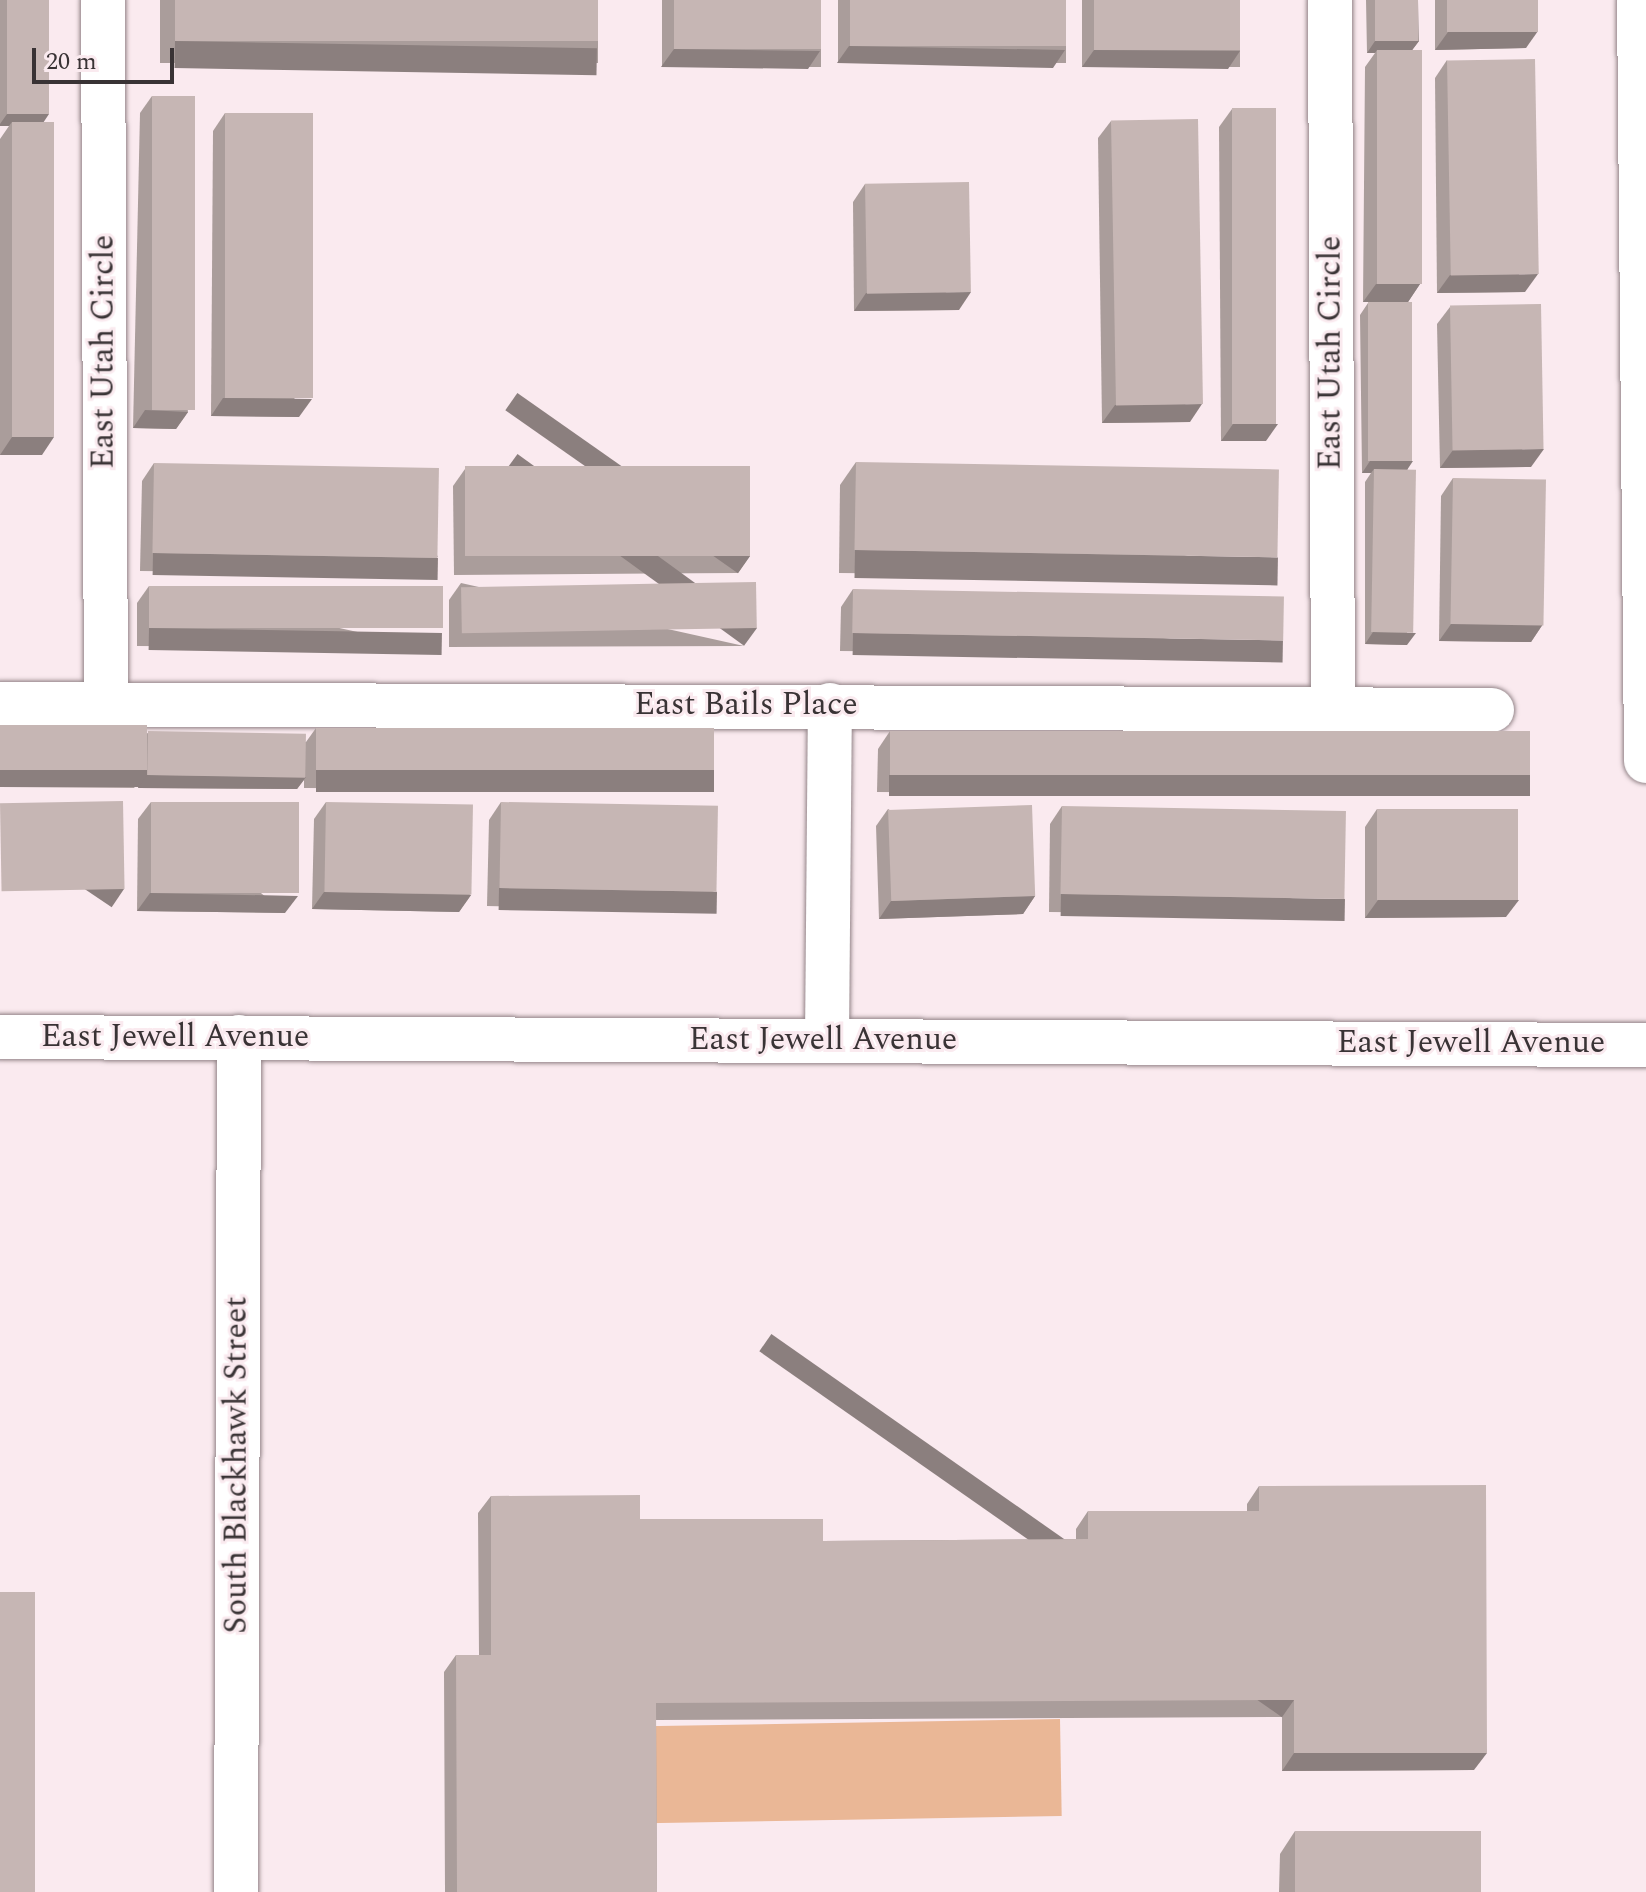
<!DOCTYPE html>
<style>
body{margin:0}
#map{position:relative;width:1646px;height:1892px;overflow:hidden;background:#faeaef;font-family:Spectral,serif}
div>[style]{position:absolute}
.green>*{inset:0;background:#eab796;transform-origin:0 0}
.roads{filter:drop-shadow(0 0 2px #948589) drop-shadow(0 0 2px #948589)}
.minor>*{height:44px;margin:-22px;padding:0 22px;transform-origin:22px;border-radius:22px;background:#fff}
.wall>*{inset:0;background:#aa9d9b;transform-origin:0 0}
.shaded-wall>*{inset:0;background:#8b7f7e;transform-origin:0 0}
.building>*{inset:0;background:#c6b6b4;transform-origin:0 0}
span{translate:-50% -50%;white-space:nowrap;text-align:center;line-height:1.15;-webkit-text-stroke:6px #faeaef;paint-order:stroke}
.street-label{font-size:32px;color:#393335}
.scale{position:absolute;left:32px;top:48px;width:142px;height:36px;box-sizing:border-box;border:4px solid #393335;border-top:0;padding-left:10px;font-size:24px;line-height:28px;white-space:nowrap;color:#393335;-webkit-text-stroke:6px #faeaef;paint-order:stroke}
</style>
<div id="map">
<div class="green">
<div style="left:1060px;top:1719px;width:97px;height:416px;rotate:89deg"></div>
</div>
<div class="roads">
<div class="minor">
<div style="left:103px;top:0;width:704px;rotate:89.76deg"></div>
<div style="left:1330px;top:0;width:707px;rotate:89.76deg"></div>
<div style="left:1639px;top:0;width:761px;rotate:89.47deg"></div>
<div style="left:0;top:704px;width:1492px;rotate:0.23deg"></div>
<div style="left:0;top:1037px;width:1646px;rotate:0.28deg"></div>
<div style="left:827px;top:1040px;width:335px;rotate:-89.5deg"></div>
<div style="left:236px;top:1892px;width:855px;rotate:-89.8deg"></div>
</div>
</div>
<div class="wall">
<div style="clip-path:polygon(0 0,49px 0,43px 122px,42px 455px,0 455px,0 139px,9px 126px,0 126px)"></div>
<div style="left:160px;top:0;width:438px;height:63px"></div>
<div style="left:662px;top:0;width:159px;height:67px"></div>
<div style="left:838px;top:0;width:228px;height:63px"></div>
<div style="left:1082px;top:0;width:158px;height:67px"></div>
<div style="clip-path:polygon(1366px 0,1418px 0,1419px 41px,1412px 50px,1420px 284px,1408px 302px,1407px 645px,1365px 644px,1365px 482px,1371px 473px,1362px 473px,1360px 315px,1368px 303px,1396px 302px,1363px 302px,1365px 67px,1375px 53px,1367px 53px)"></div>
<div style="clip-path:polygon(1435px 0,1538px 0,1526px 48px,1435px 50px)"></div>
<div style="clip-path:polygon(1447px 60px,1525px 292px,1437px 293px,1435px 78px)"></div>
<div style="clip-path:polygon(152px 96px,188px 412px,176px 429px,133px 428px,140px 113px)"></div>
<div style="clip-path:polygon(1232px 109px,1266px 441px,1221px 441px,1219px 127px)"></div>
<div style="clip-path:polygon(225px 113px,299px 417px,211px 416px,213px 131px)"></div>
<div style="clip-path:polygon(1111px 121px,1190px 422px,1102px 423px,1098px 138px)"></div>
<div style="clip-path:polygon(865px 184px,959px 310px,854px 311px,853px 202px)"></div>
<div style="clip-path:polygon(1450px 307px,1531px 467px,1440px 468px,1437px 324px)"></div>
<div style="clip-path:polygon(856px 462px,1262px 577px,839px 573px,840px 485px)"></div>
<div style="clip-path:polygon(154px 463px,438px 556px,426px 574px,140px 571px,142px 481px)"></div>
<div style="clip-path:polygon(465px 469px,750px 556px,738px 573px,454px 575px,453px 486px)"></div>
<div style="clip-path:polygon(1453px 478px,1543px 624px,1531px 642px,1439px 641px,1441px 496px)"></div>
<div style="clip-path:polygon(461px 583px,744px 646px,449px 647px,449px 600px)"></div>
<div style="clip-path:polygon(149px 586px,430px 648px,137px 646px,137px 603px)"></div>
<div style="clip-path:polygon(853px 589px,1271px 655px,840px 651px,841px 607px)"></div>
<div style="clip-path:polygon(0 725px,306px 742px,316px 728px,714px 772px,701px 790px,304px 788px,304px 780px,297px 789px,138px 788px,139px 782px,134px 788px,0 787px)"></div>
<div style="clip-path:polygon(890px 731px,1530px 779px,1517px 796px,877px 792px,878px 749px)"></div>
<div style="clip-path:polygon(151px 802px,285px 913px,137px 911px,138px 819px)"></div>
<div style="clip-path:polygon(326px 802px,471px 895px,459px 912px,312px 909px,314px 819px)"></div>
<div style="clip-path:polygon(501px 802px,717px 893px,704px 911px,487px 906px,489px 820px)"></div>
<div style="clip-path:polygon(1062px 806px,1332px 915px,1049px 912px,1050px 824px)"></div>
<div style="clip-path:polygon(888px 809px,1035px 896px,1023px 914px,879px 919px,876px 826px)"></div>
<div style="clip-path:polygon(1377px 809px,1506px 917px,1365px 918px,1365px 827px)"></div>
<div style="clip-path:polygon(1259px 1486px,1474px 1770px,1282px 1771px,1282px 1717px,656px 1720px,657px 1892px,445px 1892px,444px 1672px,456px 1655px,479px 1655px,478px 1513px,491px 1496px,640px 1519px,823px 1541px,1076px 1539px,1076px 1529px,1088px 1511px,1247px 1511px,1247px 1504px)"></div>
<div style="clip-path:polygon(1295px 1831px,1481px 1892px,1279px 1892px,1280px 1854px)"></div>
</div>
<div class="shaded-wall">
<div style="clip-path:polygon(1538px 31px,1526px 48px,1435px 50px,1448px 32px)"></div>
<div style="left:175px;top:41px;width:422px;height:27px;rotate:1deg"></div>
<div style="clip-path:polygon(1375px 41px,1419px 41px,1410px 53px,1377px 50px,1375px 53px,1367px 53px)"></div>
<div style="clip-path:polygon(849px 46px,1065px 50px,1053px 68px,837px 63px)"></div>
<div style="clip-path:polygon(674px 49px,820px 51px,808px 69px,661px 67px)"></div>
<div style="clip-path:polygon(1094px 50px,1240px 51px,1228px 69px,1082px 67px)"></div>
<div style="clip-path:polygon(7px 114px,49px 114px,41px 126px,12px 122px,9px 126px,0 126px,0 124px)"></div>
<div style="clip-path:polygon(1538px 274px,1525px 292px,1437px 293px,1450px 275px)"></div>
<div style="clip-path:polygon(1376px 284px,1420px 284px,1408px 302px,1363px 302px)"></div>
<div style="clip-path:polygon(971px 292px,959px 310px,854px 311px,866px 293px)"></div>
<div style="clip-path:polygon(223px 398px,312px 399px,299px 417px,211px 416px)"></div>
<div style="clip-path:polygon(1202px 404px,1190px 422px,1102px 423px,1115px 405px)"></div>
<div style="clip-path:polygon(145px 410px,188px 412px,176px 429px,133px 428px)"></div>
<div style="clip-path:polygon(1233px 424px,1278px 424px,1266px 441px,1221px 441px)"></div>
<div style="clip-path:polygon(12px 437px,54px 437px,42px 455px,0 455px)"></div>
<div style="clip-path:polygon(1544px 449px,1531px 467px,1440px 468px,1453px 450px)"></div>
<div style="clip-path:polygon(1370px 461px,1413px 461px,1405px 473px,1374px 469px,1371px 473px,1362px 473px)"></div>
<div style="left:855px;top:550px;width:423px;height:28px;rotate:1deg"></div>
<div style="left:153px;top:553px;width:285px;height:22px;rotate:1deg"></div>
<div style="left:750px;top:556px;width:21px;height:284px;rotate:125deg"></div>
<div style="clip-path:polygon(1451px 624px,1543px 624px,1531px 642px,1439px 641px)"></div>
<div style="left:149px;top:628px;width:293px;height:22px;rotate:1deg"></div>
<div style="left:757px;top:628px;width:22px;height:296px;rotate:126deg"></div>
<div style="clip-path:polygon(1373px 632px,1416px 633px,1407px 645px,1365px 644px)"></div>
<div style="left:853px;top:633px;width:430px;height:22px;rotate:1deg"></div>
<div style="left:0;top:770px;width:147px;height:17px"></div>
<div style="left:316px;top:770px;width:398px;height:22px"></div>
<div style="clip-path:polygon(147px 775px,306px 777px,297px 789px,138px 788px)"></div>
<div style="left:889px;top:775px;width:641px;height:21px"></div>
<div style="left:499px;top:888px;width:218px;height:22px;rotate:1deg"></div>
<div style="left:124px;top:889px;width:22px;height:124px;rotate:124deg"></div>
<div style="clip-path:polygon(324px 892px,471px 895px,459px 912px,312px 909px)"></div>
<div style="clip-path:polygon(150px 893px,298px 896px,285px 913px,137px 911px)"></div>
<div style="left:1061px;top:894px;width:284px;height:22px;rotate:1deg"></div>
<div style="clip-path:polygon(1035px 896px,1023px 914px,879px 919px,891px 901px)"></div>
<div style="clip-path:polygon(1378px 900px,1519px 900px,1506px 917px,1365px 918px)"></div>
<div style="left:1294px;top:1700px;width:21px;height:638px;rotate:125deg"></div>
<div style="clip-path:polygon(1294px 1753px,1487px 1753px,1474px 1770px,1282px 1771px)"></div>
</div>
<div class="building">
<div style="left:7px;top:0;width:42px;height:114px"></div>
<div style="left:175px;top:0;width:423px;height:41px"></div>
<div style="left:674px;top:0;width:147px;height:49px"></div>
<div style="left:850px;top:0;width:216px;height:46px"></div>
<div style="left:1094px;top:0;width:146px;height:50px"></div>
<div style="left:1375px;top:0;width:43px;height:41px"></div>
<div style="left:1447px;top:0;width:91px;height:32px"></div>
<div style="left:1377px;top:50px;width:45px;height:234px"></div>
<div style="left:1535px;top:59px;width:215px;height:88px;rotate:89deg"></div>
<div style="left:152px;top:96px;width:43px;height:314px"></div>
<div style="left:1276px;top:108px;width:316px;height:44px;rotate:90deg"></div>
<div style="left:225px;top:113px;width:88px;height:285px"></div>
<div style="left:1198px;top:119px;width:285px;height:87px;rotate:89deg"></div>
<div style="left:12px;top:122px;width:42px;height:315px"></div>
<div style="left:969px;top:182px;width:110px;height:104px;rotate:89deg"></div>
<div style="left:1412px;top:302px;width:159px;height:44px;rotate:90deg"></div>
<div style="left:1541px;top:304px;width:145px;height:91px;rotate:89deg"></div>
<div style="left:856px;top:462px;width:423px;height:88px;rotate:1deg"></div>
<div style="left:154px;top:463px;width:285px;height:90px;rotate:1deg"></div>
<div style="left:750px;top:466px;width:90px;height:285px;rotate:90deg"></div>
<div style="left:1374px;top:469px;width:42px;height:163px;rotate:1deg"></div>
<div style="left:1453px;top:478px;width:93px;height:146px;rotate:1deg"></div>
<div style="left:756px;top:582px;width:46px;height:295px;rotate:89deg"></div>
<div style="left:149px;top:586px;width:294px;height:42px"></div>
<div style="left:853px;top:589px;width:431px;height:44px;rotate:1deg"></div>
<div style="left:0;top:725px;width:147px;height:45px"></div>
<div style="left:316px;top:728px;width:398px;height:42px"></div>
<div style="left:148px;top:731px;width:158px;height:44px;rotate:1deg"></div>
<div style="left:890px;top:731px;width:640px;height:44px"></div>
<div style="left:123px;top:801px;width:88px;height:123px;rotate:89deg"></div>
<div style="left:151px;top:802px;width:148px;height:91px"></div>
<div style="left:326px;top:802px;width:147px;height:90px;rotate:1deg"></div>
<div style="left:501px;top:802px;width:217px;height:86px;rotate:1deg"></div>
<div style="left:1032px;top:805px;width:91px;height:144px;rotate:88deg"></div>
<div style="left:1062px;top:806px;width:284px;height:88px;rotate:1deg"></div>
<div style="left:1377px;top:809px;width:141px;height:91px"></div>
<div style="clip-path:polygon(1486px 1485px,1487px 1753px,1294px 1753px,1294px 1700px,656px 1703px,657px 1892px,457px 1892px,456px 1655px,491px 1655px,491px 1496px,640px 1495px,640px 1519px,823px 1519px,823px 1541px,1088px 1539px,1088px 1511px,1259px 1511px,1259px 1486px)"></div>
<div style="left:0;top:1592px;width:35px;height:300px"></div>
<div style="left:1295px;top:1831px;width:186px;height:61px"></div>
</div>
<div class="street-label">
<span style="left:104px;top:352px;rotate:-90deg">East Utah Circle</span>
<span style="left:1331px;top:353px;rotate:-90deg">East Utah Circle</span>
<span style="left:746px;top:705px">East Bails Place</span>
<span style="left:175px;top:1037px">East Jewell Avenue</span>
<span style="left:823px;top:1040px">East Jewell Avenue</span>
<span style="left:1471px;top:1043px">East Jewell Avenue</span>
<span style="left:237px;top:1465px;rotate:-90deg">South Blackhawk Street</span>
</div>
<div class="scale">20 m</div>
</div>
